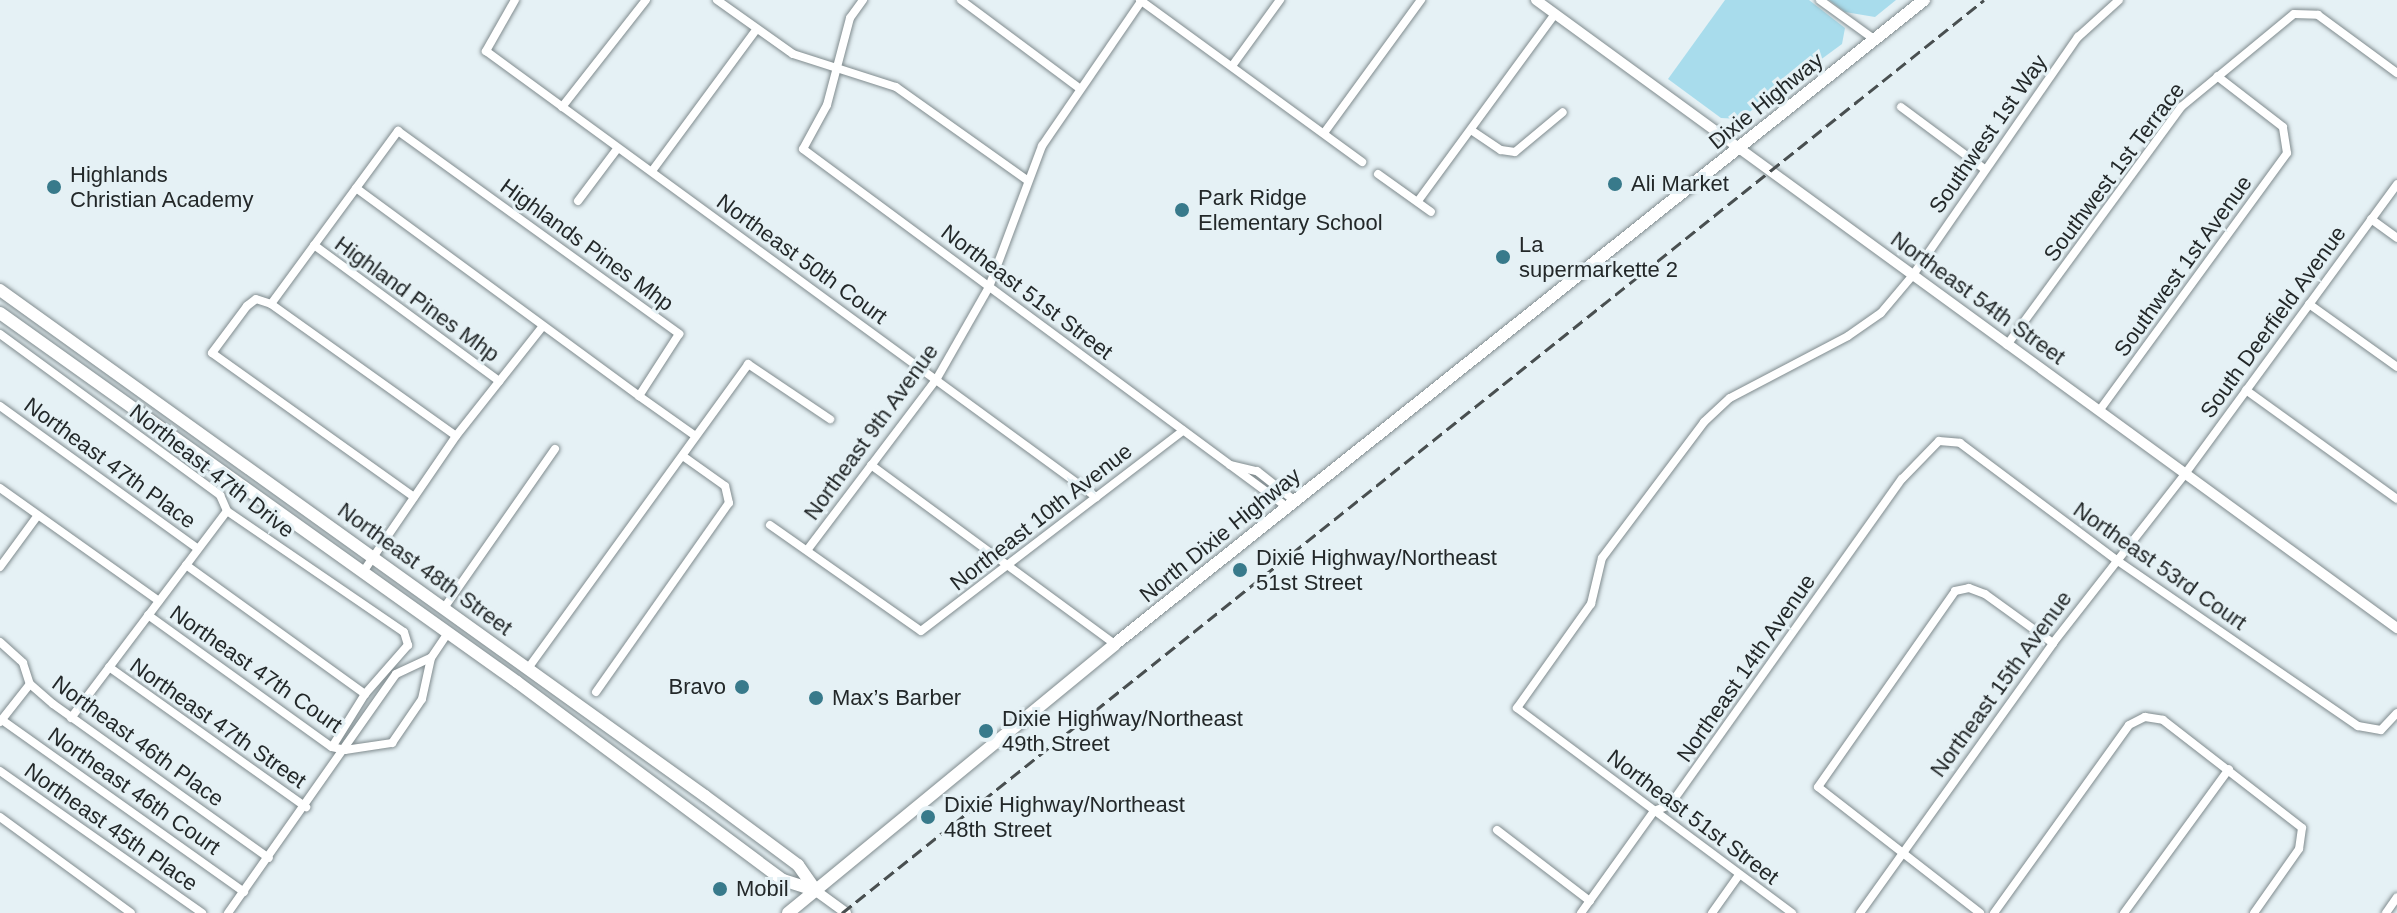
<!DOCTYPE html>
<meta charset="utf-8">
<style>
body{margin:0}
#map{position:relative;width:2397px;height:913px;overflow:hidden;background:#e5f1f5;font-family:Arial,sans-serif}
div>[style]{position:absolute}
.green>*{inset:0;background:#a8dcec}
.roads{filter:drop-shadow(0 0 2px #808b8e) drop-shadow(0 0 2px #808b8e)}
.minor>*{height:8px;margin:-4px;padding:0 4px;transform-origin:4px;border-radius:4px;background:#fff}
.tertiary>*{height:10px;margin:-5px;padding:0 5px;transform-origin:5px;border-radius:5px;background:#fff}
.secondary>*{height:12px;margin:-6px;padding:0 6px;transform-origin:6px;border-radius:6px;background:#fff}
.rail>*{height:3px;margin-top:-1.5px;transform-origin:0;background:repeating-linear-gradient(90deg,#494f50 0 12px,transparent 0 18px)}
.dots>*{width:22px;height:22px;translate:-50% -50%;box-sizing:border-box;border:4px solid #e5f1f5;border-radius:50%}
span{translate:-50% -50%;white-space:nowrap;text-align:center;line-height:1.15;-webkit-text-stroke:6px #e5f1f5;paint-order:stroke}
.street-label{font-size:22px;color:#232829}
.poi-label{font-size:22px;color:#232829}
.left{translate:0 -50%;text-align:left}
.right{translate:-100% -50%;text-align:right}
</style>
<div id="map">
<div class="green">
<div style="clip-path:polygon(1725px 0,1809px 0,1845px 28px,1842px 44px,1740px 119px,1721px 118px,1668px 79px)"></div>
<div style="clip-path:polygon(1829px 0,1896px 0,1875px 17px,1845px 12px)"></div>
</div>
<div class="roads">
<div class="minor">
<div style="left:515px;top:0;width:59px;rotate:119.6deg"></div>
<div style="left:486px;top:51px;width:756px;rotate:36.17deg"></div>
<div style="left:717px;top:0;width:93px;rotate:35.4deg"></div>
<div style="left:793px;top:54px;width:108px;rotate:17.8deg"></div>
<div style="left:896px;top:87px;width:161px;rotate:35.4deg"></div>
<div style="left:863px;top:0;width:22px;rotate:126deg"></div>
<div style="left:850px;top:18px;width:90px;rotate:104.8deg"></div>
<div style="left:827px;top:105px;width:50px;rotate:118.6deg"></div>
<div style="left:803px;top:149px;width:602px;rotate:36.49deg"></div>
<div style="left:961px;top:0;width:147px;rotate:36.7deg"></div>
<div style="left:1140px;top:0;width:275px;rotate:36.1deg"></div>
<div style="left:1820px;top:0;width:68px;rotate:36deg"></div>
<div style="left:1232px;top:66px;width:82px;rotate:-54deg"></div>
<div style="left:562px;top:107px;width:136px;rotate:-51.9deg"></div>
<div style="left:1901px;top:107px;width:102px;rotate:36.6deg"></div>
<div style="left:1471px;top:130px;width:36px;rotate:34deg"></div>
<div style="left:1501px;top:150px;width:14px;rotate:8deg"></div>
<div style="left:1515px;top:152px;width:62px;rotate:-39.8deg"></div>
<div style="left:1324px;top:133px;width:165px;rotate:-53.9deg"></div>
<div style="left:652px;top:171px;width:175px;rotate:-53.6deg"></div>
<div style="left:1378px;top:174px;width:65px;rotate:35.6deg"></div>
<div style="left:356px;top:188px;width:351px;rotate:36.3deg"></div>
<div style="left:578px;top:201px;width:65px;rotate:-53.1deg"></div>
<div style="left:1418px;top:201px;width:232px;rotate:-53.8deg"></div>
<div style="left:2371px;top:219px;width:32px;rotate:36deg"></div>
<div style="left:314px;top:245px;width:230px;rotate:36.3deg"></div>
<div style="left:271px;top:304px;width:227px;rotate:35.5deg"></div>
<div style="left:2309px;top:304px;width:108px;rotate:35.6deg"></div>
<div style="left:0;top:334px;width:273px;rotate:36.2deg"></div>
<div style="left:220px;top:495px;width:17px;rotate:66deg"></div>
<div style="left:227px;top:511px;width:214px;rotate:34.4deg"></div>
<div style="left:404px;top:632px;width:14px;rotate:73deg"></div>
<div style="left:408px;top:645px;width:65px;rotate:131.3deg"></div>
<div style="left:365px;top:694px;width:62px;rotate:121.9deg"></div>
<div style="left:2007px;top:345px;width:295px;rotate:-53.8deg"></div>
<div style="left:2181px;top:107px;width:146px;rotate:-39.5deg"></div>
<div style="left:2294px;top:14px;width:24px;rotate:2deg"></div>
<div style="left:2318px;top:15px;width:98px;rotate:36.3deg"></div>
<div style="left:2246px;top:390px;width:186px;rotate:35.8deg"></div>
<div style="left:0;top:406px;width:244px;rotate:35.8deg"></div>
<div style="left:2099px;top:411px;width:319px;rotate:-53.9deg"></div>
<div style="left:2287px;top:153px;width:26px;rotate:-99deg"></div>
<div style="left:2283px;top:127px;width:83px;rotate:-142.3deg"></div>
<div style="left:871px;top:465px;width:303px;rotate:36.3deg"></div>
<div style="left:1230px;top:465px;width:28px;rotate:13deg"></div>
<div style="left:1257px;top:471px;width:48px;rotate:38.3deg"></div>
<div style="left:0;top:488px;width:195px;rotate:35.4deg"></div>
<div style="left:414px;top:497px;width:248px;rotate:-144.5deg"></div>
<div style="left:212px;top:353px;width:59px;rotate:-53.3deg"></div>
<div style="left:247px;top:306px;width:11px;rotate:-38deg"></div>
<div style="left:256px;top:299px;width:16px;rotate:18deg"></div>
<div style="left:271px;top:304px;width:215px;rotate:-53.7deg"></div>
<div style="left:398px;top:131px;width:347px;rotate:35.8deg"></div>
<div style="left:679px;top:334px;width:74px;rotate:122.8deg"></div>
<div style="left:639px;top:396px;width:67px;rotate:35.3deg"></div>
<div style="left:770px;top:525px;width:184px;rotate:35.1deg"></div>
<div style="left:921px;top:631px;width:330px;rotate:-37.4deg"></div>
<div style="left:808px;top:549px;width:212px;rotate:-52.9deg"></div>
<div style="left:936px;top:380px;width:107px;rotate:-60.3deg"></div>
<div style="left:989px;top:287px;width:151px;rotate:-69.4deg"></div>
<div style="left:1042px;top:146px;width:177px;rotate:-55.6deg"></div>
<div style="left:186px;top:565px;width:221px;rotate:35.8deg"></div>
<div style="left:0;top:567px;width:64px;rotate:-53.8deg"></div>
<div style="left:363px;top:572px;width:165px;rotate:-55.6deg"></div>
<div style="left:456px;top:436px;width:139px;rotate:-51.7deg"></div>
<div style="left:444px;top:608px;width:194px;rotate:-55.1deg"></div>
<div style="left:148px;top:615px;width:226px;rotate:35.7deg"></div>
<div style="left:332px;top:747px;width:13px;rotate:13deg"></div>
<div style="left:345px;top:750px;width:48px;rotate:-8.5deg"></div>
<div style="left:392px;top:743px;width:53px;rotate:-55.7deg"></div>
<div style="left:422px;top:699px;width:42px;rotate:-77.6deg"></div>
<div style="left:431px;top:658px;width:30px;rotate:-56deg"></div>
<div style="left:0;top:642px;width:31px;rotate:42deg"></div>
<div style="left:23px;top:663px;width:22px;rotate:72deg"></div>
<div style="left:30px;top:684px;width:30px;rotate:41deg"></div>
<div style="left:53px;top:704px;width:265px;rotate:35.5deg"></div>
<div style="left:109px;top:667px;width:242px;rotate:35.4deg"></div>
<div style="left:529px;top:667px;width:374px;rotate:-54.1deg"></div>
<div style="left:748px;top:364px;width:99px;rotate:33.9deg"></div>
<div style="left:596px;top:692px;width:231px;rotate:-54.9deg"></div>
<div style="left:729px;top:503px;width:17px;rotate:-103deg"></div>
<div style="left:725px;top:486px;width:50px;rotate:-144.7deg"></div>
<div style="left:71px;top:718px;width:259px;rotate:-53deg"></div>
<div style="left:2px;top:720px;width:297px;rotate:35.4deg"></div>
<div style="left:0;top:722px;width:48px;rotate:-51.7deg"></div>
<div style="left:0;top:771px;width:247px;rotate:35.1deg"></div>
<div style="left:0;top:817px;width:162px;rotate:36.2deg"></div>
<div style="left:1497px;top:830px;width:117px;rotate:37.4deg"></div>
<div style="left:228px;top:913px;width:292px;rotate:-54.9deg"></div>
<div style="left:396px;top:674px;width:38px;rotate:-25deg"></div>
<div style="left:1581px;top:913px;width:125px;rotate:-54.4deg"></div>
<div style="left:1654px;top:811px;width:17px;rotate:-21deg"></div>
<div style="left:1670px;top:805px;width:400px;rotate:-54.6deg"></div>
<div style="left:1902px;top:479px;width:53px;rotate:-45.8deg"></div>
<div style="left:1939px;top:441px;width:21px;rotate:5deg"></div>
<div style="left:1960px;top:443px;width:194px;rotate:36.8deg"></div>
<div style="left:2115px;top:559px;width:295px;rotate:34.5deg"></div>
<div style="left:2358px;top:726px;width:23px;rotate:10deg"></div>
<div style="left:2381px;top:730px;width:23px;rotate:-47deg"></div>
<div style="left:1712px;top:913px;width:47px;rotate:-54.6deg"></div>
<div style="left:1792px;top:913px;width:343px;rotate:-143.3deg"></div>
<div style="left:1517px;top:708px;width:128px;rotate:-54.6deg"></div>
<div style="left:1591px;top:604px;width:47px;rotate:-76.6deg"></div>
<div style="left:1602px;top:558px;width:170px;rotate:-53.1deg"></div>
<div style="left:1704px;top:422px;width:35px;rotate:-43deg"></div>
<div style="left:1730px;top:398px;width:133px;rotate:-27.7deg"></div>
<div style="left:1848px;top:336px;width:40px;rotate:-34.9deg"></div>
<div style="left:1881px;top:313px;width:50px;rotate:-49.9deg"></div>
<div style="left:1913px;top:275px;width:290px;rotate:-55.3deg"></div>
<div style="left:2078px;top:37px;width:55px;rotate:-42.1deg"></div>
<div style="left:1860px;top:913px;width:332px;rotate:-54.4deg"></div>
<div style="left:2053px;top:643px;width:214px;rotate:-52deg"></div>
<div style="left:2185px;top:474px;width:359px;rotate:-53.8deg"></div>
<div style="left:1980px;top:913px;width:205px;rotate:-142.1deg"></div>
<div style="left:1818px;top:787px;width:239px;rotate:-55deg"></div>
<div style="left:1955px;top:591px;width:14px;rotate:-12deg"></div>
<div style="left:1969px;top:588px;width:17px;rotate:21deg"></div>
<div style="left:1985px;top:594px;width:84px;rotate:35.8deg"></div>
<div style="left:1994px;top:913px;width:231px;rotate:-54.3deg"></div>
<div style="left:2129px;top:725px;width:18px;rotate:-27deg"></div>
<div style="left:2145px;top:717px;width:18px;rotate:9deg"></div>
<div style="left:2163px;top:720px;width:176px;rotate:37.8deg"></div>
<div style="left:2302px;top:828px;width:21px;rotate:98deg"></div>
<div style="left:2299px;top:849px;width:78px;rotate:125.1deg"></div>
<div style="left:2124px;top:913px;width:178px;rotate:-53.9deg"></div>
<div style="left:2386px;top:913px;width:19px;rotate:-55deg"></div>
</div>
<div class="tertiary">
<div style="left:1536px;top:0;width:1066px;rotate:36.11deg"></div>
<div style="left:816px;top:891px;width:37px;rotate:36deg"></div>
</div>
<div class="secondary">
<div style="left:0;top:290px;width:868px;rotate:35.67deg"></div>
<div style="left:705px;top:796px;width:116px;rotate:36.6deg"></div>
<div style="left:798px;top:865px;width:32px;rotate:55deg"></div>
<div style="left:0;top:313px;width:635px;rotate:35.52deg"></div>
<div style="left:517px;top:682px;width:332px;rotate:36.7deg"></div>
<div style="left:783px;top:880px;width:35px;rotate:18deg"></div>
<div style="left:788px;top:913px;width:423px;rotate:-39.4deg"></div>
<div style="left:1115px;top:644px;width:1034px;rotate:-38.52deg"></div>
</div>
</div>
<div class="rail">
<div style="left:842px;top:913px;width:1462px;rotate:-38.64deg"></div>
</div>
<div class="dots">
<div style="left:1615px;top:184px;background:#387a8b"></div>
<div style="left:54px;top:187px;background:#387a8b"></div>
<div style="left:1182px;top:210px;background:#387a8b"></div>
<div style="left:1503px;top:257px;background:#387a8b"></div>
<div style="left:1240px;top:570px;background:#387a8b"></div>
<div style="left:742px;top:687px;background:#387a8b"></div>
<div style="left:816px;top:698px;background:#387a8b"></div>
<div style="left:986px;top:731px;background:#387a8b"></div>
<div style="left:928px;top:817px;background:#387a8b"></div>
<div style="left:720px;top:889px;background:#387a8b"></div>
</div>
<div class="street-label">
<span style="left:1766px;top:101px;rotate:-39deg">Dixie Highway</span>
<span style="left:1988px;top:134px;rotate:-55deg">Southwest 1st Way</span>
<span style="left:2114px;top:172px;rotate:-53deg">Southwest 1st Terrace</span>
<span style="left:587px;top:245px;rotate:36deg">Highlands Pines Mhp</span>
<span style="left:802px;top:259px;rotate:36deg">Northeast 50th Court</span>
<span style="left:2183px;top:266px;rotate:-54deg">Southwest 1st Avenue</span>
<span style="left:1027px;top:292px;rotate:37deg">Northeast 51st Street</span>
<span style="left:1978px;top:298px;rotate:36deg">Northeast 54th Street</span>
<span style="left:417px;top:299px;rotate:36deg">Highland Pines Mhp</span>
<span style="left:2273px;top:322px;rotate:-54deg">South Deerfield Avenue</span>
<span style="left:871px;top:432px;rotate:-54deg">Northeast 9th Avenue</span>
<span style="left:110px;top:463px;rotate:36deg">Northeast 47th Place</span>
<span style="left:212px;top:471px;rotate:38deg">Northeast 47th Drive</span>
<span style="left:1041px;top:517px;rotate:-38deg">Northeast 10th Avenue</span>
<span style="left:1220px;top:535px;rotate:-39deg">North Dixie Highway</span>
<span style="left:2160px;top:566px;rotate:35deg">Northeast 53rd Court</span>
<span style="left:425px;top:569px;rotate:36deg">Northeast 48th Street</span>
<span style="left:1746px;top:668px;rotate:-55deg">Northeast 14th Avenue</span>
<span style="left:256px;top:669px;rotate:35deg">Northeast 47th Court</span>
<span style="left:2001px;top:684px;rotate:-54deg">Northeast 15th Avenue</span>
<span style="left:218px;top:723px;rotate:35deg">Northeast 47th Street</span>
<span style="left:138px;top:741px;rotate:36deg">Northeast 46th Place</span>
<span style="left:134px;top:791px;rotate:35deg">Northeast 46th Court</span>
<span style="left:1693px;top:817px;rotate:37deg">Northeast 51st Street</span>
<span style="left:111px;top:827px;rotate:35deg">Northeast 45th Place</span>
</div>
<div class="poi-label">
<span class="left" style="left:70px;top:187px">Highlands<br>Christian Academy</span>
<span class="left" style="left:1631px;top:184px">Ali Market</span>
<span class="left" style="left:1198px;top:210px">Park Ridge<br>Elementary School</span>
<span class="left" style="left:1519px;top:257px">La<br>supermarkette 2</span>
<span class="left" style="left:1256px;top:570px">Dixie Highway/Northeast<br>51st Street</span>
<span class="right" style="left:726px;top:687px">Bravo</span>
<span class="left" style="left:832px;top:698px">Max’s Barber</span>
<span class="left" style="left:1002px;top:731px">Dixie Highway/Northeast<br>49th Street</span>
<span class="left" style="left:944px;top:817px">Dixie Highway/Northeast<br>48th Street</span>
<span class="left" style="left:736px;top:889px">Mobil</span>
</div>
</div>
